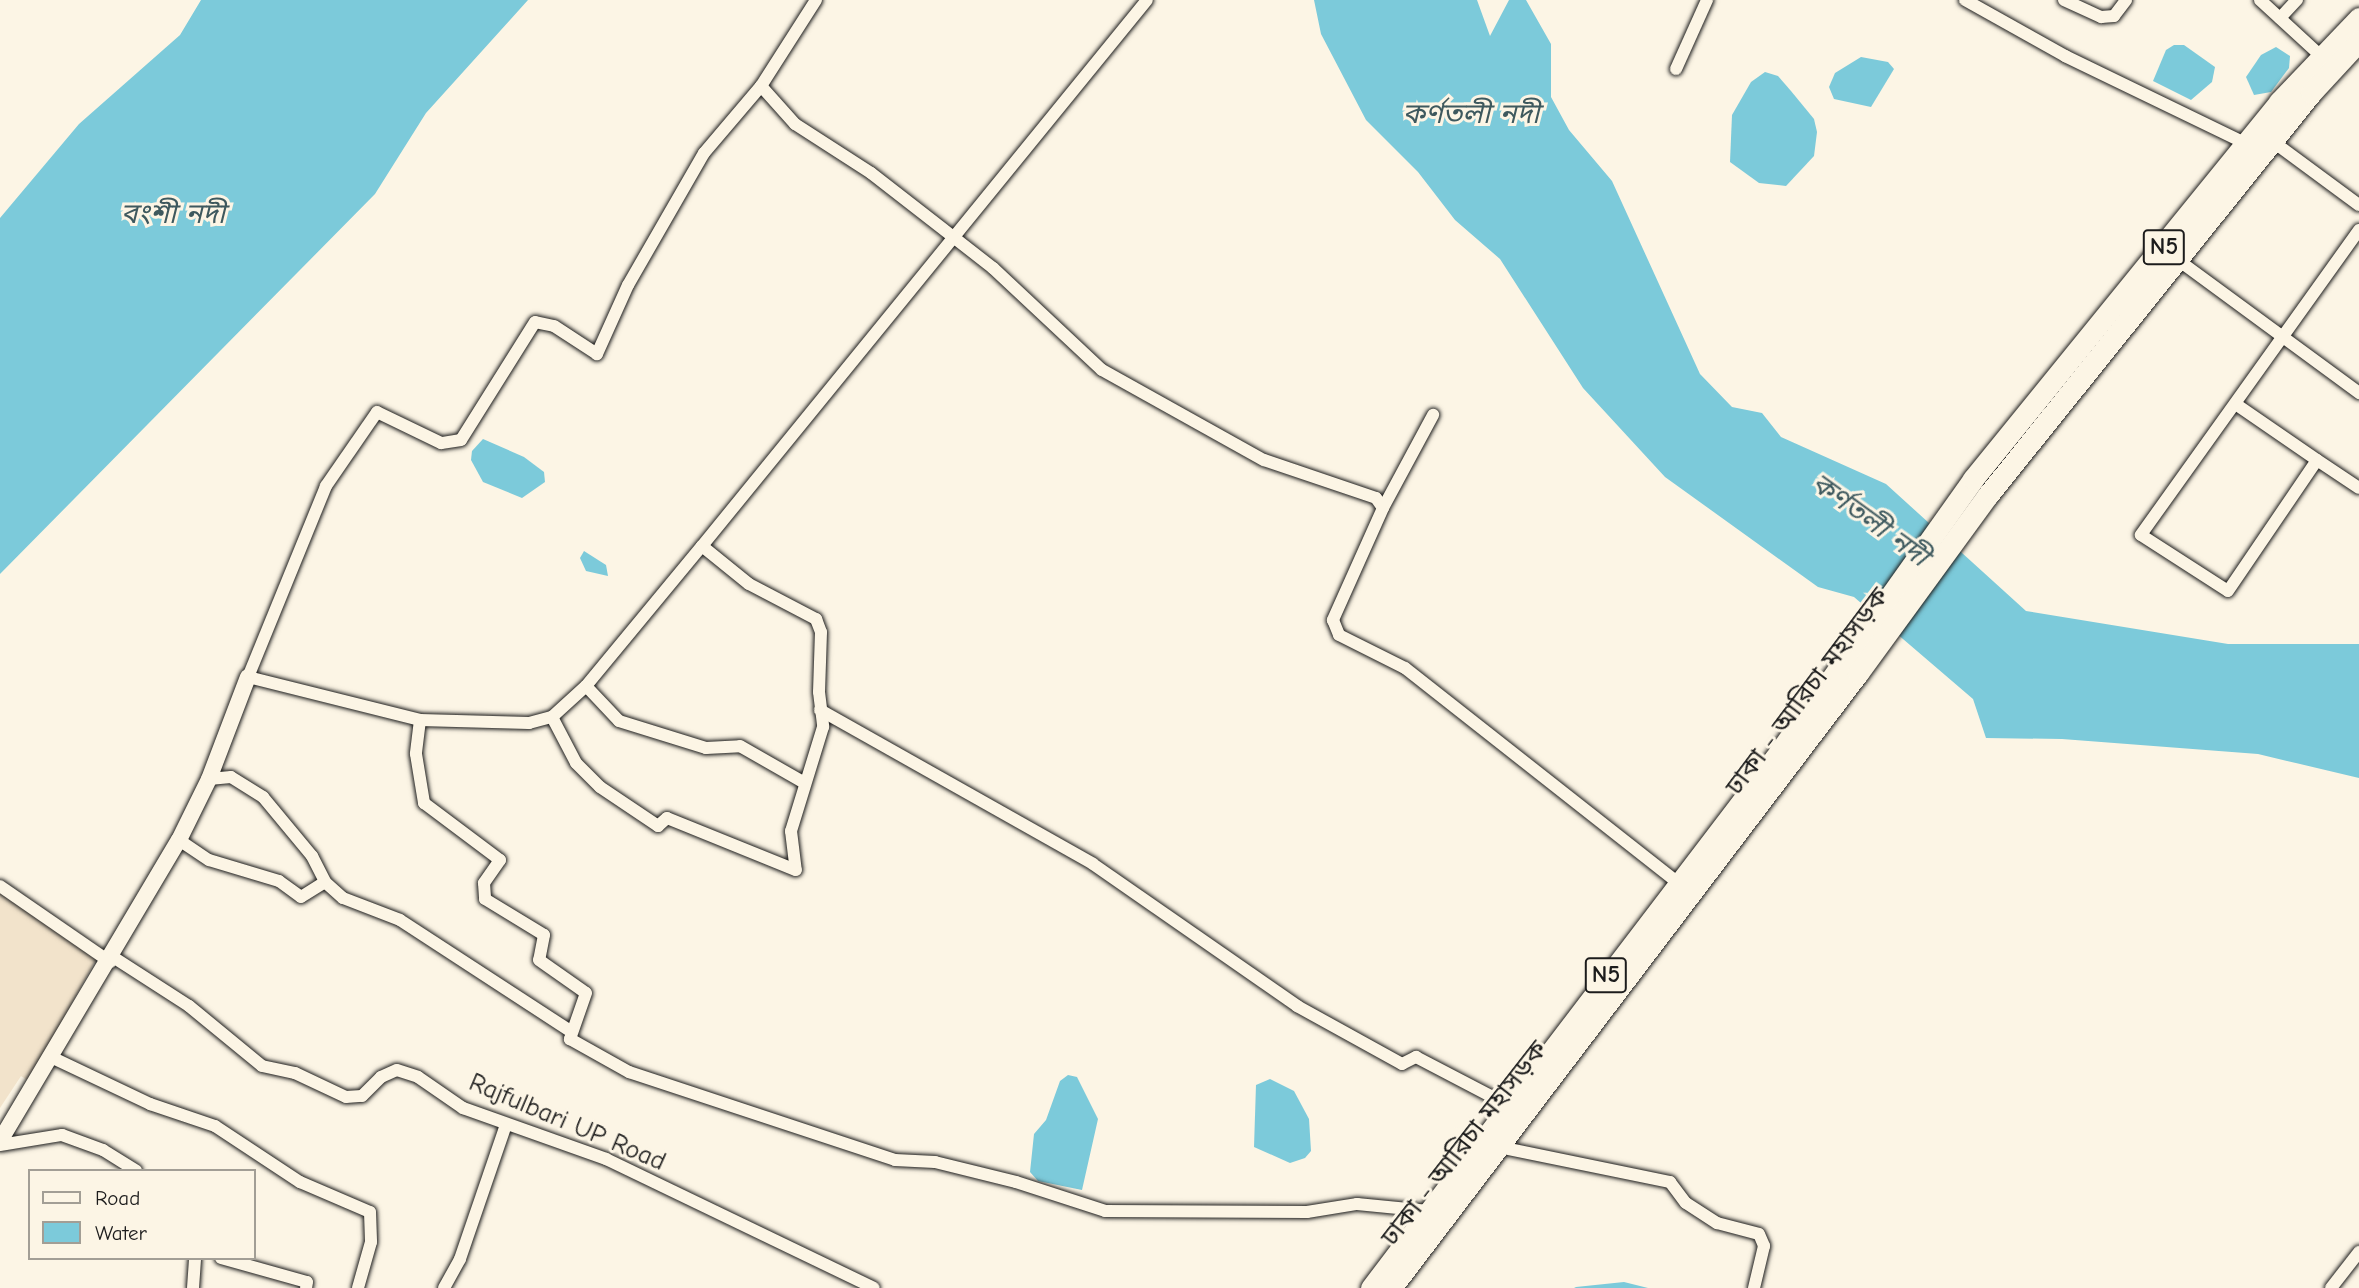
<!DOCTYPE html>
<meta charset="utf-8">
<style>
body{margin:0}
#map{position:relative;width:2359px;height:1288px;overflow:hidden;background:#fcf5e5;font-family:"Comic Neue","Noto Sans Bengali",sans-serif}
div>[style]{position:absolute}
.built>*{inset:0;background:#f2e3cb}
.water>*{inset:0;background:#7ccada}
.roads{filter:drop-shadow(0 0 2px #1c1c1c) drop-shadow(0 0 2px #1c1c1c)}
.minor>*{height:12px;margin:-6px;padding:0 6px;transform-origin:6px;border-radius:6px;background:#fcf5e5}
.tertiary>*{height:16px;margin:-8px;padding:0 8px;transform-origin:8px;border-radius:8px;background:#fcf5e5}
.trunk>*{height:21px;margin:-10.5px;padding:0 10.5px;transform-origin:10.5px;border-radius:10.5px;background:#fcf5e5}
span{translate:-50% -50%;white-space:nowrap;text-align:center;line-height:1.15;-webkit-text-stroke:6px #fcf5e5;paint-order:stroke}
.shield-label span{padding:2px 5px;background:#fcf5e5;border:2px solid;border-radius:5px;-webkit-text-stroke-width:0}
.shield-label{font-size:24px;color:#1c1c1c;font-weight:700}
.street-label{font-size:26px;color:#1c1c1c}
.water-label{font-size:28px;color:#3e595e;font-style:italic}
.legend{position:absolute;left:28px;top:1169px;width:228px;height:91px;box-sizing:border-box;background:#fcf5e5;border:2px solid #a29e95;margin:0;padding:9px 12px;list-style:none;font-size:21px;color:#1c1c1c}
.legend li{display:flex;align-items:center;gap:14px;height:35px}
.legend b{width:35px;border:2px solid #a29e95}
</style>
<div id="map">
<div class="built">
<div style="clip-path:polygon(0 884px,100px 952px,29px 1081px,21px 1076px,0 1108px)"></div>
</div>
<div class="water">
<div style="clip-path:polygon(201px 0,528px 0,426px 113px,375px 194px,0 574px,0 218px,79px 124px,180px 35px)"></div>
<div style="clip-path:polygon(1314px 0,1477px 0,1490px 36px,1509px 0,1526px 0,1551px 44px,1551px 97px,1569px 130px,1612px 181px,1700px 374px,1732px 407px,1762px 413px,1781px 437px,1886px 484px,2026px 611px,2228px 644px,2359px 644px,2359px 778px,2258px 754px,2062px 739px,1986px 738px,1973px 699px,1854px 597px,1818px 587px,1665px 477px,1583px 388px,1500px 259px,1455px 220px,1418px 172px,1366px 120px,1321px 34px)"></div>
<div style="clip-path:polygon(2174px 45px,2184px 45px,2215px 67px,2212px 82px,2191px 100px,2153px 81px,2166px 50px)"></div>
<div style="clip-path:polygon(2276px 47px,2290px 56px,2289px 68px,2271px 92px,2254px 95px,2246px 77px,2261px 55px)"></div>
<div style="clip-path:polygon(1861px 57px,1888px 62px,1894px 69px,1871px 107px,1834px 99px,1829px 87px,1835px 73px)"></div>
<div style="clip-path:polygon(1765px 72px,1778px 76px,1791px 91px,1814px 119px,1817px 132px,1814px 156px,1786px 186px,1759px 183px,1730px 162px,1732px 115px,1751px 82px)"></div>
<div style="clip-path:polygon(483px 439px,524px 457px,544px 472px,545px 482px,522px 498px,483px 482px,471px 460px,472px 451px)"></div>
<div style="clip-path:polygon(584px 551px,606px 565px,608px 576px,586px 571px,580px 558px)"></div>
<div style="clip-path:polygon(1068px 1075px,1077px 1077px,1098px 1119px,1082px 1190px,1038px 1181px,1030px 1172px,1034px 1134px,1046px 1120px,1060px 1081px)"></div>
<div style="clip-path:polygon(1270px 1079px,1294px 1091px,1309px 1119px,1311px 1151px,1305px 1158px,1290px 1163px,1254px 1147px,1256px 1085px)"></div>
<div style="clip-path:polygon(1624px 1282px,1648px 1288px,1574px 1288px,1576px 1287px)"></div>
</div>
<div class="roads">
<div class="minor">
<div style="left:816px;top:0;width:102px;rotate:122.6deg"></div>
<div style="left:761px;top:86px;width:88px;rotate:130.4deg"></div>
<div style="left:704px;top:153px;width:152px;rotate:119.9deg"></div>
<div style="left:628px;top:285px;width:76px;rotate:114.2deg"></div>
<div style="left:597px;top:354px;width:51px;rotate:-146.9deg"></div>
<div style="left:554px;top:326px;width:19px;rotate:-168deg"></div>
<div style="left:535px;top:322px;width:139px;rotate:122.1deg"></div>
<div style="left:461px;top:440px;width:20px;rotate:171deg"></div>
<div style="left:441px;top:443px;width:71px;rotate:-154.2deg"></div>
<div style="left:377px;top:412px;width:90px;rotate:124.6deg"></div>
<div style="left:326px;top:486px;width:206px;rotate:112.2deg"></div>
<div style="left:248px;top:677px;width:177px;rotate:14deg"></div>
<div style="left:420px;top:720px;width:109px;rotate:1.6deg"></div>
<div style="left:529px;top:723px;width:24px;rotate:-15deg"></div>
<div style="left:552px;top:717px;width:46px;rotate:-42.4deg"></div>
<div style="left:586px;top:686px;width:182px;rotate:-50.4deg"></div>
<div style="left:702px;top:546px;width:704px;rotate:-50.82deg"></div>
<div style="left:1965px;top:0;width:115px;rotate:29.2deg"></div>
<div style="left:2065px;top:56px;width:200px;rotate:25.8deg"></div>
<div style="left:2064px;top:0;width:41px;rotate:24.7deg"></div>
<div style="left:2101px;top:17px;width:13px;rotate:-4deg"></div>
<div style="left:2114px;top:16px;width:20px;rotate:-53deg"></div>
<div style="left:2260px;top:0;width:83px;rotate:42.6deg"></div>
<div style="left:2280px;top:18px;width:25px;rotate:-47deg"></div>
<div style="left:1676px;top:69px;width:76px;rotate:-65.8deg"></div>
<div style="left:761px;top:86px;width:51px;rotate:48.2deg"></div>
<div style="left:795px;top:124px;width:90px;rotate:32.8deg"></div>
<div style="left:871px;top:173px;width:155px;rotate:37.9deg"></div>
<div style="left:993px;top:268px;width:149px;rotate:43.1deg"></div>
<div style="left:1102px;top:370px;width:185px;rotate:29.1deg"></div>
<div style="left:1264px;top:460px;width:118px;rotate:18.7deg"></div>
<div style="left:1376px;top:498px;width:12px;rotate:55deg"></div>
<div style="left:1383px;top:508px;width:123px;rotate:114.1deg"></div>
<div style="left:1333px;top:620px;width:16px;rotate:68deg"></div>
<div style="left:1339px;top:635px;width:74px;rotate:26.6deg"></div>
<div style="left:1405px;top:668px;width:347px;rotate:38.2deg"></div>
<div style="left:2268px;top:138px;width:113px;rotate:36.4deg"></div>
<div style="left:2359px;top:230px;width:375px;rotate:125.6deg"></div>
<div style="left:2141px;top:535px;width:103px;rotate:32.8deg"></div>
<div style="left:2228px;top:591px;width:158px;rotate:-55.8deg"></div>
<div style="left:2317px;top:460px;width:50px;rotate:33.7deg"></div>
<div style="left:2174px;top:257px;width:230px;rotate:36.3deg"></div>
<div style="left:2237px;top:405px;width:97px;rotate:34.5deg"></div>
<div style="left:1383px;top:508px;width:106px;rotate:-61.7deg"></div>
<div style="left:702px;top:546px;width:60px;rotate:39deg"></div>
<div style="left:749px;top:584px;width:76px;rotate:27.6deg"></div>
<div style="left:816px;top:619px;width:14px;rotate:69deg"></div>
<div style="left:821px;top:632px;width:60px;rotate:91.9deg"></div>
<div style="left:819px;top:692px;width:35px;rotate:83deg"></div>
<div style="left:823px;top:727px;width:109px;rotate:107.1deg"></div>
<div style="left:791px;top:831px;width:39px;rotate:83deg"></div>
<div style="left:586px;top:686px;width:48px;rotate:46.7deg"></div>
<div style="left:619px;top:721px;width:91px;rotate:17.2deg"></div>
<div style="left:706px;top:748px;width:34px;rotate:-3deg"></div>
<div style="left:740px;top:746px;width:73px;rotate:29.7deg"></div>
<div style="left:820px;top:710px;width:313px;rotate:29.4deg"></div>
<div style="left:1093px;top:864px;width:249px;rotate:34.8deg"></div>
<div style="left:1297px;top:1006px;width:120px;rotate:28.9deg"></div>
<div style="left:1402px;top:1064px;width:16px;rotate:-27deg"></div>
<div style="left:1416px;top:1057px;width:104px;rotate:27.6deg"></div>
<div style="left:552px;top:717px;width:52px;rotate:62.4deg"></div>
<div style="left:576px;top:763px;width:34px;rotate:45deg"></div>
<div style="left:600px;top:787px;width:70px;rotate:33.9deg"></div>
<div style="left:658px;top:826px;width:12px;rotate:-42deg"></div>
<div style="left:667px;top:818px;width:139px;rotate:22deg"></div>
<div style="left:420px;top:720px;width:34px;rotate:97deg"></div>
<div style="left:416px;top:754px;width:50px;rotate:80.7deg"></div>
<div style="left:424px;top:803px;width:95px;rotate:36.9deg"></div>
<div style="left:500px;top:860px;width:28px;rotate:125deg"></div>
<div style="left:484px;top:883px;width:16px;rotate:86deg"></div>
<div style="left:485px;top:899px;width:69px;rotate:31.4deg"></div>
<div style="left:544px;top:935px;width:25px;rotate:101deg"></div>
<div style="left:539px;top:960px;width:57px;rotate:35.1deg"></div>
<div style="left:586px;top:993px;width:49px;rotate:109.2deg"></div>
<div style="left:570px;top:1039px;width:68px;rotate:29.2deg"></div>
<div style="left:629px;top:1072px;width:280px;rotate:18.3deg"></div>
<div style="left:895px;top:1160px;width:40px;rotate:2.9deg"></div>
<div style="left:935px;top:1162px;width:83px;rotate:13.9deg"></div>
<div style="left:1016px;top:1182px;width:94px;rotate:18deg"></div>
<div style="left:1105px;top:1211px;width:202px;rotate:0.3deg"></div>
<div style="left:1307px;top:1212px;width:51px;rotate:-9.1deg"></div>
<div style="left:1357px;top:1204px;width:72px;rotate:5.6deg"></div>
<div style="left:209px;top:779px;width:22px;rotate:-5deg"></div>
<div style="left:231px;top:777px;width:38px;rotate:32deg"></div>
<div style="left:263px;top:797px;width:77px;rotate:50.3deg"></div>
<div style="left:312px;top:856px;width:29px;rotate:63deg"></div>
<div style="left:325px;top:882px;width:24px;rotate:42deg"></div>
<div style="left:343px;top:898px;width:61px;rotate:21.1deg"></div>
<div style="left:400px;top:920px;width:203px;rotate:33.1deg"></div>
<div style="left:179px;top:840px;width:36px;rotate:34deg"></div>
<div style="left:209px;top:860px;width:73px;rotate:16.7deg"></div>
<div style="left:279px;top:881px;width:27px;rotate:36deg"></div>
<div style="left:301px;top:897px;width:28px;rotate:-32deg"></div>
<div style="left:0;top:886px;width:134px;rotate:34.6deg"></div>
<div style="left:113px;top:957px;width:90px;rotate:32.8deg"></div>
<div style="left:189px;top:1006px;width:94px;rotate:39.4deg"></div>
<div style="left:262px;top:1066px;width:34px;rotate:12deg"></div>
<div style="left:295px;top:1073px;width:56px;rotate:25.2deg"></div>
<div style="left:346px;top:1097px;width:16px;rotate:-4deg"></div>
<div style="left:362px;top:1096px;width:27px;rotate:-45deg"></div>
<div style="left:381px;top:1077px;width:17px;rotate:-24deg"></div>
<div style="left:397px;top:1070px;width:22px;rotate:18deg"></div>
<div style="left:418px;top:1077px;width:55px;rotate:34.6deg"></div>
<div style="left:463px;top:1108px;width:152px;rotate:19.6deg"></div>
<div style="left:606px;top:1159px;width:297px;rotate:25.7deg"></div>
<div style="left:51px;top:1057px;width:110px;rotate:25.4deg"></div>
<div style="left:150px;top:1104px;width:69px;rotate:18.7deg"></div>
<div style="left:215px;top:1126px;width:102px;rotate:33.4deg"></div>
<div style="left:300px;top:1182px;width:76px;rotate:23.2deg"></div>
<div style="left:370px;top:1212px;width:30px;rotate:88deg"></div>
<div style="left:371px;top:1242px;width:48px;rotate:105.8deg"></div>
<div style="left:0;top:1145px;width:63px;rotate:-9.2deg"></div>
<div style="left:62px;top:1135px;width:44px;rotate:20.1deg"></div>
<div style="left:103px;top:1150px;width:39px;rotate:32deg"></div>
<div style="left:1499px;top:1147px;width:175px;rotate:11.6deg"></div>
<div style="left:1670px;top:1182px;width:26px;rotate:53deg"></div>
<div style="left:1686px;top:1203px;width:37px;rotate:33deg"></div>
<div style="left:1717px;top:1223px;width:43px;rotate:14.7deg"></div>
<div style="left:1759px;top:1234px;width:13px;rotate:67deg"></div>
<div style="left:1764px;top:1246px;width:43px;rotate:103.4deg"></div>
<div style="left:221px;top:1258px;width:89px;rotate:15.6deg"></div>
<div style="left:307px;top:1282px;width:6px;rotate:99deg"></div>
<div style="left:193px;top:1288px;width:30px;rotate:-86deg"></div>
<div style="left:444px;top:1288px;width:33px;rotate:-61deg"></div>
<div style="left:460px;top:1259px;width:142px;rotate:-71.1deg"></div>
<div style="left:2331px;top:1288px;width:46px;rotate:-52.1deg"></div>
</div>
<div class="tertiary">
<div style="left:0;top:1141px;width:350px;rotate:-59.3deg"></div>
<div style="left:179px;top:840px;width:68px;rotate:-63.8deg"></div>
<div style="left:209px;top:779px;width:109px;rotate:-69.1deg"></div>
</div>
<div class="trunk">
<div style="left:1371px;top:1288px;width:666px;rotate:-52.68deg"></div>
<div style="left:1775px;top:758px;width:342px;rotate:-54.6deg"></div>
<div style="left:1973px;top:479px;width:486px;rotate:-50.9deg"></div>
<div style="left:2279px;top:102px;width:116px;rotate:-46.4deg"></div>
<div style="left:1391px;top:1288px;width:772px;rotate:-52.79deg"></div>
<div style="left:1858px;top:673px;width:220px;rotate:-53.9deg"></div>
<div style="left:1988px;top:495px;width:516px;rotate:-51.22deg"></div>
<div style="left:2311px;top:93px;width:71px;rotate:-47.3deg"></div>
</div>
</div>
<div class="shield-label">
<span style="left:2164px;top:247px">N5</span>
<span style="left:1606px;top:975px">N5</span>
</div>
<div class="street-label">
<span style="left:1808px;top:692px;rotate:-53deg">ঢাকা - আরিচা মহাসড়ক</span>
<span style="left:567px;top:1123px;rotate:23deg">Rajfulbari UP Road</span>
<span style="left:1465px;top:1144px;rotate:-52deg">ঢাকা - আরিচা মহাসড়ক</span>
</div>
<div class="water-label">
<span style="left:1471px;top:114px">কর্ণতলী নদী</span>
<span style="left:173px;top:214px">বংশী নদী</span>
<span style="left:1870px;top:520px;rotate:36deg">কর্ণতলী নদী</span>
</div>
<ul class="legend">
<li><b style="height:9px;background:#fcf5e5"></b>Road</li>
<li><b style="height:19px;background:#7ccada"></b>Water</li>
</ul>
</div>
